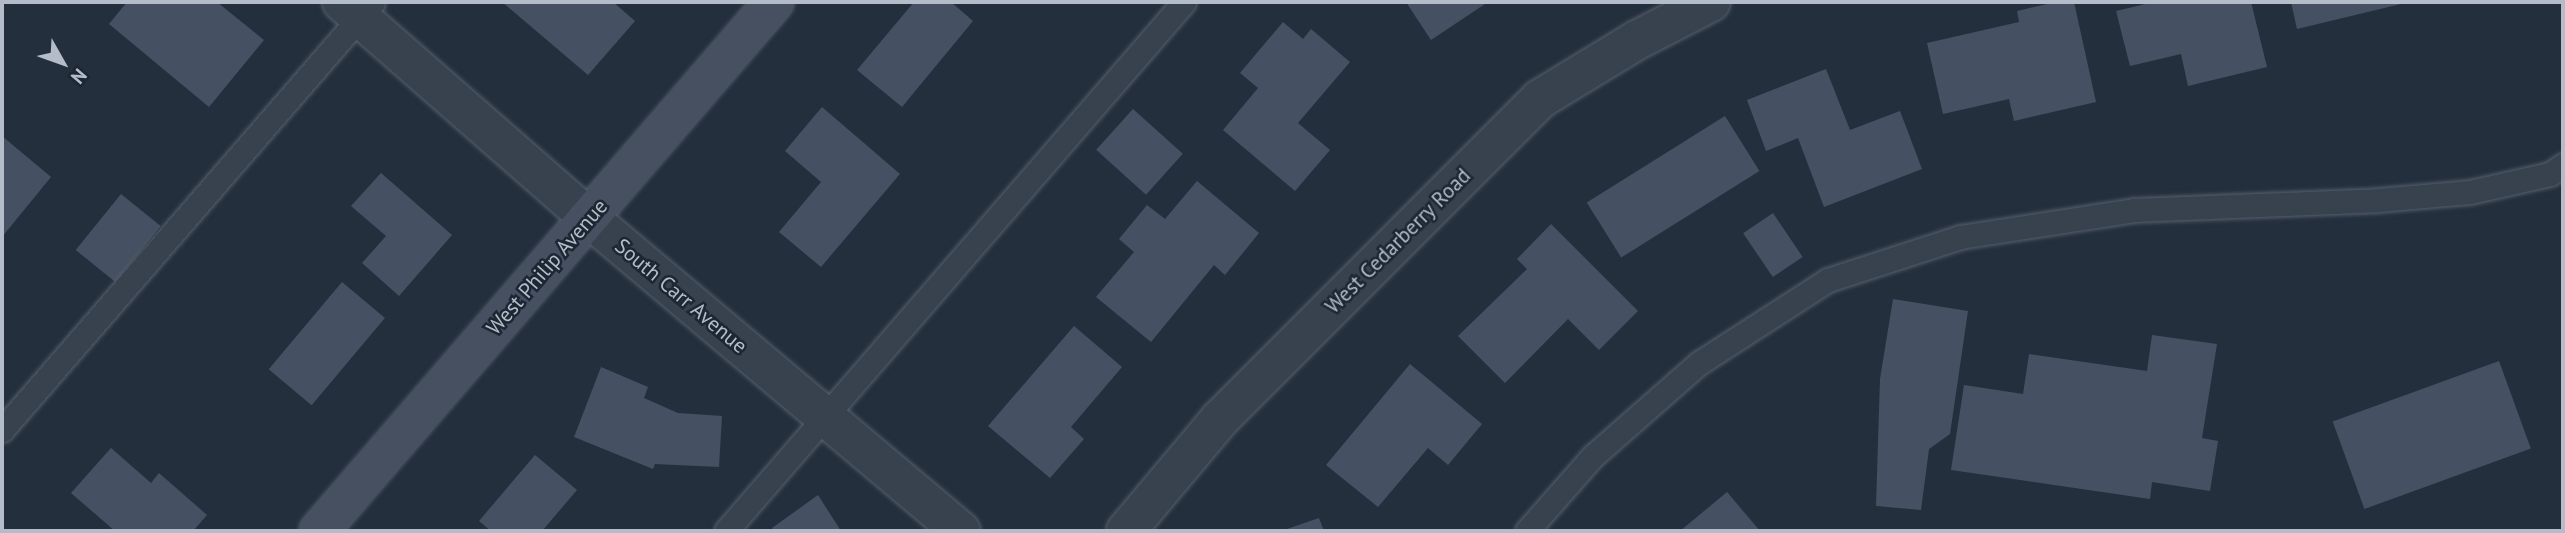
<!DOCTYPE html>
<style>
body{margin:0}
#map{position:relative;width:2565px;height:533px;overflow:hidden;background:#242f3e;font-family:"PT Sans",sans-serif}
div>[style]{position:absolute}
.building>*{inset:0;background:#455162;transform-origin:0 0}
.roads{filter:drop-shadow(0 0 2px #565f6c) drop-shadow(0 0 2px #565f6c)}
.service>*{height:23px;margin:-11.5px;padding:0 11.5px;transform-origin:11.5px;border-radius:11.5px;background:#38414e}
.minor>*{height:38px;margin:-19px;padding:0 19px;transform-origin:19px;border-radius:19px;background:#38414e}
.secondary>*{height:38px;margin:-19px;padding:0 19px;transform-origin:19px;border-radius:19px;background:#465061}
span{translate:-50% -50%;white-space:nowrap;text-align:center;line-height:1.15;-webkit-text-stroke:5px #1d2633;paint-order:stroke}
.street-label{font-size:21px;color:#b4bcc9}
.frame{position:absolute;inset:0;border:4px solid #b4bcc9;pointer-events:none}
.north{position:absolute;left:28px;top:28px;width:70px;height:70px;-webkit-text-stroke:5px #1d2633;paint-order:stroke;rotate:130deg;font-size:19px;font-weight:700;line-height:28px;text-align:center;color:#b4bcc9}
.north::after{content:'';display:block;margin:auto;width:24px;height:32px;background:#b4bcc9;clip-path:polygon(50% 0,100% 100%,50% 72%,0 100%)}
</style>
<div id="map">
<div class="building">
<div style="clip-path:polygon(127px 2px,217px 2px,264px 40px,209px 107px,109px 24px)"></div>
<div style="clip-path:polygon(502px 2px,613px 2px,635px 21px,588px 75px)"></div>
<div style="clip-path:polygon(914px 2px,951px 2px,973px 21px,902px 107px,857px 70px)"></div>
<div style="clip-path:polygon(1406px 2px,1488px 2px,1431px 40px)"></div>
<div style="clip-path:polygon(2056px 2px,2074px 2px,2096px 102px,2014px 121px,2009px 99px,1943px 114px,1927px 43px,2019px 22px,2017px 11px)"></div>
<div style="clip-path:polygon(2154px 2px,2251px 2px,2267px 67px,2188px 86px,2181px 54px,2130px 66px,2116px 11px)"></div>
<div style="clip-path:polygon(2291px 2px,2405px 2px,2405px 3px,2297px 29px)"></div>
<div style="clip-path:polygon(1283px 22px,1303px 39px,1311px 29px,1350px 62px,1298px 123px,1330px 150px,1295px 191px,1223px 130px,1258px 88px,1240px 73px)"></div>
<div style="clip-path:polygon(1826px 69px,1850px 130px,1900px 111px,1922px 169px,1824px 207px,1798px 138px,1766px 151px,1747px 100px)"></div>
<div style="clip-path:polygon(822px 107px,900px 174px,821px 267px,779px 232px,821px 182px,785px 151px)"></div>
<div style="left:1133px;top:109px;width:67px;height:55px;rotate:42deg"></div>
<div style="left:1725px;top:116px;width:65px;height:163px;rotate:58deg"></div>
<div style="clip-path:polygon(2px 136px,51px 177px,2px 237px)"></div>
<div style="clip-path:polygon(381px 173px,452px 235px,399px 296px,362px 263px,386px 236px,351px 206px)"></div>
<div style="clip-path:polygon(1197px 181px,1259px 233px,1225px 275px,1214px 265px,1151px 342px,1096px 297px,1134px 252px,1119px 239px,1147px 205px,1165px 219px)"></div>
<div style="left:121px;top:194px;width:51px;height:72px;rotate:39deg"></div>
<div style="left:1773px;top:213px;width:53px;height:36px;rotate:56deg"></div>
<div style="clip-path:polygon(1551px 224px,1638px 311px,1599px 350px,1568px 319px,1505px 383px,1458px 336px,1527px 269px,1517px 259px)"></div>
<div style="left:342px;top:282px;width:56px;height:114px;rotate:40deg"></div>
<div style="clip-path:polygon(1893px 299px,1968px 311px,1950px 434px,1929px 449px,1921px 510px,1876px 506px,1880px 379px)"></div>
<div style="clip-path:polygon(1074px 326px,1122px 367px,1071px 427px,1084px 439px,1050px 478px,988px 426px)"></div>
<div style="clip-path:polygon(2152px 335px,2217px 344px,2202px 438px,2218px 441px,2210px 491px,2152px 482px,2150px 499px,1951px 470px,1964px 385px,2023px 394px,2029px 354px,2147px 371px)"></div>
<div style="left:2499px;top:361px;width:93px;height:177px;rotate:70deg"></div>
<div style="clip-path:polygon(1410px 364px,1482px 424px,1448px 465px,1428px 448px,1378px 507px,1326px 465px)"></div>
<div style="clip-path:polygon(601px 367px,648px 387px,644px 398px,678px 413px,722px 416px,719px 467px,655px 464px,653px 469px,574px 437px)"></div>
<div style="clip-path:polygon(111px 448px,151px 483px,159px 473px,207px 515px,193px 531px,115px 531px,71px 493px)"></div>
<div style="clip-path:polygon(535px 455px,577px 490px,542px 531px,491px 531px,479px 521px)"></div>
<div style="clip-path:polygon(1727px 492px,1760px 531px,1680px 531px)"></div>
<div style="clip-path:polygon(818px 495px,841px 531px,774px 531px,772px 528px)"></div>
<div style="clip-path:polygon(1319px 518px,1324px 531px,1281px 531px)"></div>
</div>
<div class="roads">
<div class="service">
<div style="left:2px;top:430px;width:566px;rotate:-49.08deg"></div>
<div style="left:726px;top:531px;width:700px;rotate:-49.11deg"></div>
<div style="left:1527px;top:531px;width:100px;rotate:-48.7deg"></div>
<div style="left:1593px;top:456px;width:141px;rotate:-41.3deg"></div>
<div style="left:1699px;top:363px;width:153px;rotate:-32.8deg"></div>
<div style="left:1828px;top:280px;width:139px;rotate:-18deg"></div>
<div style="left:1960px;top:237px;width:176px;rotate:-8.8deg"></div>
<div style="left:2134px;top:210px;width:244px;rotate:-2.3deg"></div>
<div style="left:2378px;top:200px;width:92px;rotate:-5deg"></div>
<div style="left:2470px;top:192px;width:82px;rotate:-12.7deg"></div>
<div style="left:2550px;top:174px;width:16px;rotate:-35deg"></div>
</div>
<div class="minor">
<div style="left:342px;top:2px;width:328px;rotate:41.2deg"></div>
<div style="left:589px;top:218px;width:486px;rotate:40.1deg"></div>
<div style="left:1126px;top:531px;width:146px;rotate:-50deg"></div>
<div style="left:1220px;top:419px;width:453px;rotate:-45deg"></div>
<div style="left:1540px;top:99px;width:114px;rotate:-31.3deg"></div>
<div style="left:1637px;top:40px;width:83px;rotate:-27.2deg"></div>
</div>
<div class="secondary">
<div style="left:319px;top:531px;width:698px;rotate:-49.3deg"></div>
</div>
</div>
<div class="street-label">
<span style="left:1398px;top:241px;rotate:-45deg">West Cedarberry Road</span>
<span style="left:547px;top:267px;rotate:-49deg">West Philip Avenue</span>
<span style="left:681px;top:296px;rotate:40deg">South Carr Avenue</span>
</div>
<div class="frame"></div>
<div class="north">N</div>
</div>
